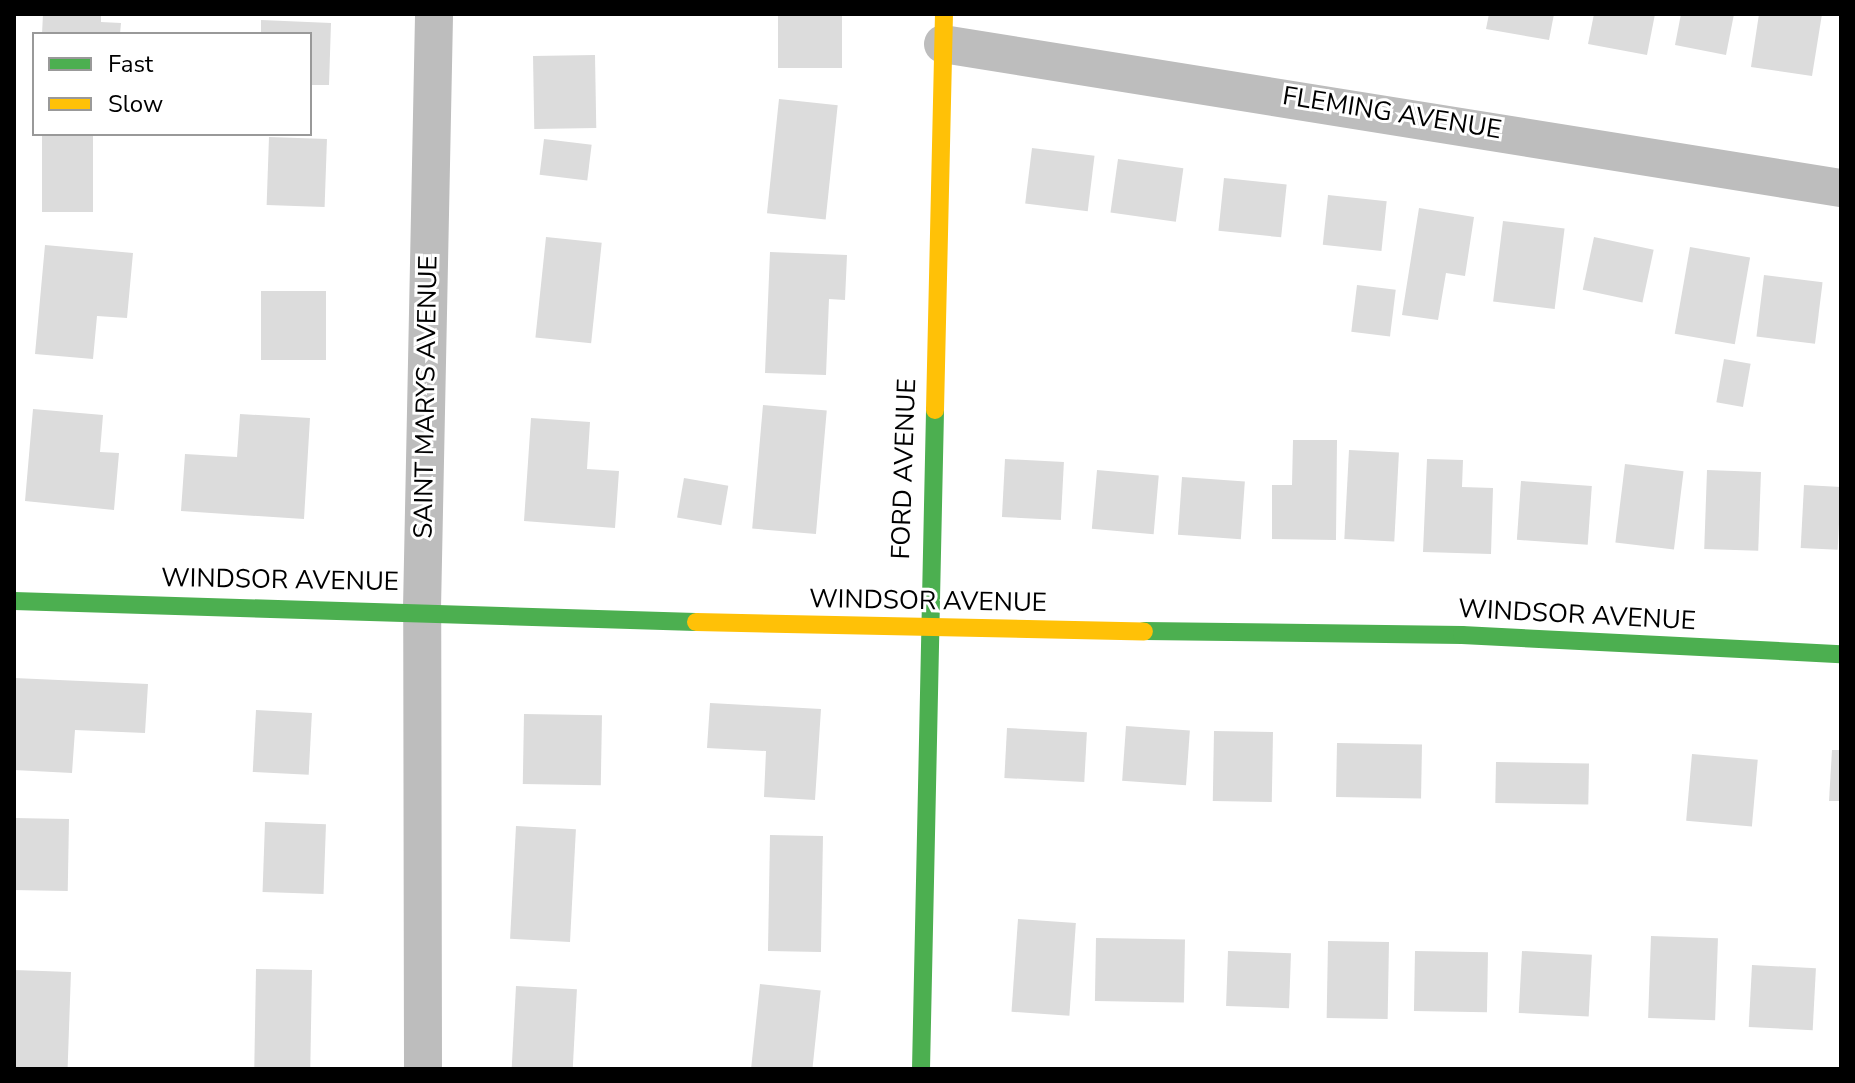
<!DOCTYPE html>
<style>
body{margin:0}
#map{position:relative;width:1855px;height:1083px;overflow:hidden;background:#fff;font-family:"Nunito Sans",sans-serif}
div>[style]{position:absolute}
.building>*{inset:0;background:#dcdcdc;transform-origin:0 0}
.street>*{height:38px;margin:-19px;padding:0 19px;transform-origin:19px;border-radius:19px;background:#bdbdbd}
.fast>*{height:18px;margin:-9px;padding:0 9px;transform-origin:9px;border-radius:9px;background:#4caf50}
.slow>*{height:18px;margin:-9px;padding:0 9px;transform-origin:9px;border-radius:9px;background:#ffc107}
span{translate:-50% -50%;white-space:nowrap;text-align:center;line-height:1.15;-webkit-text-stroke:6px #fff;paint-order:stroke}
.street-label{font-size:26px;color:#000}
.frame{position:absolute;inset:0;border:16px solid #000;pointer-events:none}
.legend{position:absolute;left:32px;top:32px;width:280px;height:104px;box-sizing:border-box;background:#fff;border:2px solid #999;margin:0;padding:10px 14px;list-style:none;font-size:24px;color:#000}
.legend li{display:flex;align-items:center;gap:16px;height:40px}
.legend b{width:40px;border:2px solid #999}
</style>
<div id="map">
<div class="building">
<div style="clip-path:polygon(43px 14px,101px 14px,101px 22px,121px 23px,120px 34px,42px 34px)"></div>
<div style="left:778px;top:14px;width:64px;height:54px"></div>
<div style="clip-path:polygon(1489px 14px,1554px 14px,1549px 40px,1486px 29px)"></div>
<div style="clip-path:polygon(1594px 14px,1655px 14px,1647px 55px,1588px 44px)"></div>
<div style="clip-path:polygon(1681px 14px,1734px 14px,1726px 55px,1675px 45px)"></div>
<div style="clip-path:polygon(1759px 14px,1822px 14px,1812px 76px,1751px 67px)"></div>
<div style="clip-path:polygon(261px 20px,331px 23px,329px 85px,310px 85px,310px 34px,261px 34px)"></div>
<div style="left:595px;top:55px;width:73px;height:62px;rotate:89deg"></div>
<div style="left:779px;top:99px;width:59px;height:115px;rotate:6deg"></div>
<div style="left:42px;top:134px;width:51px;height:78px"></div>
<div style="left:269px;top:137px;width:58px;height:68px;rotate:2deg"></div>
<div style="left:544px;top:139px;width:48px;height:36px;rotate:7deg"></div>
<div style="left:1032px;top:148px;width:63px;height:56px;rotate:7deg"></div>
<div style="left:1118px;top:159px;width:66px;height:54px;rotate:8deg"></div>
<div style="left:1224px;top:178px;width:63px;height:53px;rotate:6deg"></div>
<div style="left:1328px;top:195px;width:59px;height:50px;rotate:6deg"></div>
<div style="clip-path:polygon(1419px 208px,1474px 217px,1465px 276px,1446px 273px,1438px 320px,1402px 315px)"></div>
<div style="left:1503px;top:221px;width:62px;height:81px;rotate:7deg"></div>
<div style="left:546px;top:237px;width:56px;height:101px;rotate:6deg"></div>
<div style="left:1594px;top:237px;width:61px;height:54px;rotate:12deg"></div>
<div style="clip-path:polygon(45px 245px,133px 253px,127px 318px,97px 316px,93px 359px,35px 354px)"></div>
<div style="left:1690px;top:247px;width:61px;height:88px;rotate:10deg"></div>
<div style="clip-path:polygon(770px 252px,847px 255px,845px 300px,829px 299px,826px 375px,765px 373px)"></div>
<div style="left:1764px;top:275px;width:59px;height:62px;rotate:7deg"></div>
<div style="left:1357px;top:285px;width:39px;height:47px;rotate:7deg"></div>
<div style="left:326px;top:291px;width:69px;height:65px;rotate:90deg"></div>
<div style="left:1724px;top:359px;width:27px;height:44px;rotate:10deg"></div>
<div style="left:763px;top:405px;width:64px;height:124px;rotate:5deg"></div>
<div style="clip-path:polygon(33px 409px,103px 415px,100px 452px,119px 453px,114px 510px,25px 501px)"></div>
<div style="clip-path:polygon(240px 414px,310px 418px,304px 519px,181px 511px,185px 454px,237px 457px)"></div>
<div style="clip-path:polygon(531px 418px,590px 422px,587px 469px,619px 471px,615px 528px,524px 521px)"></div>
<div style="clip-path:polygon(1293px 440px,1337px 440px,1336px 540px,1272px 539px,1272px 485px,1292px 485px)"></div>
<div style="left:1349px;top:450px;width:50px;height:89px;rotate:3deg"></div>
<div style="left:1005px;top:459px;width:59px;height:58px;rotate:3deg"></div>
<div style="clip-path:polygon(1427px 459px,1463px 460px,1462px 487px,1493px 488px,1491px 554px,1423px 552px)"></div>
<div style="left:1625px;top:464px;width:59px;height:79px;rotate:7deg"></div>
<div style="left:1097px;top:470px;width:62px;height:59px;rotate:5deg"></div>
<div style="left:1707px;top:470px;width:54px;height:79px;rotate:2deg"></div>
<div style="left:1182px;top:477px;width:63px;height:58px;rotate:4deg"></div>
<div style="left:684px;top:478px;width:45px;height:40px;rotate:10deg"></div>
<div style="left:1521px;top:481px;width:71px;height:59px;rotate:4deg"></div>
<div style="left:1804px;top:485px;width:37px;height:63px;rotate:3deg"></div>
<div style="clip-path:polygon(14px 678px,148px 684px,145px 733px,75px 730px,72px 773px,14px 770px)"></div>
<div style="clip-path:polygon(710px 703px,821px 709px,815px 800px,764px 797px,766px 751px,707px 748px)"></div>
<div style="left:256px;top:710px;width:56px;height:62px;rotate:3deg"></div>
<div style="left:524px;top:714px;width:78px;height:70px;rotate:1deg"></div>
<div style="left:1126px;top:726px;width:64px;height:55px;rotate:4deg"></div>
<div style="left:1007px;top:728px;width:80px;height:50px;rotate:3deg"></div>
<div style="left:1214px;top:731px;width:59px;height:70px;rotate:1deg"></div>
<div style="left:1337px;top:743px;width:85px;height:54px;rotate:1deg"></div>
<div style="clip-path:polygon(1832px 750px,1841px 750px,1841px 801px,1829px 801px)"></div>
<div style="left:1692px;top:754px;width:66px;height:67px;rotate:5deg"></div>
<div style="left:1496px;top:762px;width:93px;height:41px;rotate:1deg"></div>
<div style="left:14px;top:818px;width:55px;height:72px;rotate:1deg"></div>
<div style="left:265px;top:822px;width:61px;height:70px;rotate:2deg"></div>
<div style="left:516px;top:826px;width:60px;height:113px;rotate:3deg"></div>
<div style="left:770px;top:835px;width:53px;height:116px;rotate:1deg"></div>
<div style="left:1018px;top:919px;width:58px;height:93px;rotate:4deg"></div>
<div style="left:1651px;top:936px;width:67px;height:82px;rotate:2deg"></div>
<div style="left:1096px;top:938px;width:89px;height:63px;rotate:1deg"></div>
<div style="left:1328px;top:941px;width:61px;height:77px;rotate:1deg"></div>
<div style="left:1228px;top:951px;width:63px;height:55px;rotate:2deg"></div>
<div style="left:1415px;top:951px;width:73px;height:60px;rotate:1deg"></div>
<div style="left:1522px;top:951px;width:70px;height:62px;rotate:3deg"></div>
<div style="left:1752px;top:965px;width:64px;height:62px;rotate:3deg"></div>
<div style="left:256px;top:969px;width:56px;height:100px;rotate:1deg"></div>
<div style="left:14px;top:970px;width:57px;height:99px;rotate:2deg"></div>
<div style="left:760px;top:984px;width:61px;height:85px;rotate:6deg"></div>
<div style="left:516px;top:986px;width:61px;height:82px;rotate:3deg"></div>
</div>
<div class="street">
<div style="left:943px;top:44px;width:909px;rotate:9.11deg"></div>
<div style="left:423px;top:1069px;width:460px;rotate:-90.1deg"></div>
<div style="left:422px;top:609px;width:595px;rotate:-88.84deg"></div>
</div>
<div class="fast">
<div style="left:14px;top:601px;width:682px;rotate:1.76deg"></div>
<div style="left:1144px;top:631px;width:318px;rotate:0.7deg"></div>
<div style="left:1462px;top:635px;width:379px;rotate:2.9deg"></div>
<div style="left:921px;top:1069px;width:659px;rotate:-88.78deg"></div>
</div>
<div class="slow">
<div style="left:935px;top:410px;width:396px;rotate:-88.7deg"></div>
<div style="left:696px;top:622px;width:448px;rotate:1.2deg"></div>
</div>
<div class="street-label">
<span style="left:1392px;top:113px;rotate:9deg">FLEMING AVENUE</span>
<span style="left:426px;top:397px;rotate:-89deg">SAINT MARYS AVENUE</span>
<span style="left:904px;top:469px;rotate:-88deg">FORD AVENUE</span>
<span style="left:280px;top:580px;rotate:1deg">WINDSOR AVENUE</span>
<span style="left:928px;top:601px;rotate:1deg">WINDSOR AVENUE</span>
<span style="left:1577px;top:615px;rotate:3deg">WINDSOR AVENUE</span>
</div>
<div class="frame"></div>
<ul class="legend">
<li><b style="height:10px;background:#4caf50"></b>Fast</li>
<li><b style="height:10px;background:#ffc107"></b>Slow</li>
</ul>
</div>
